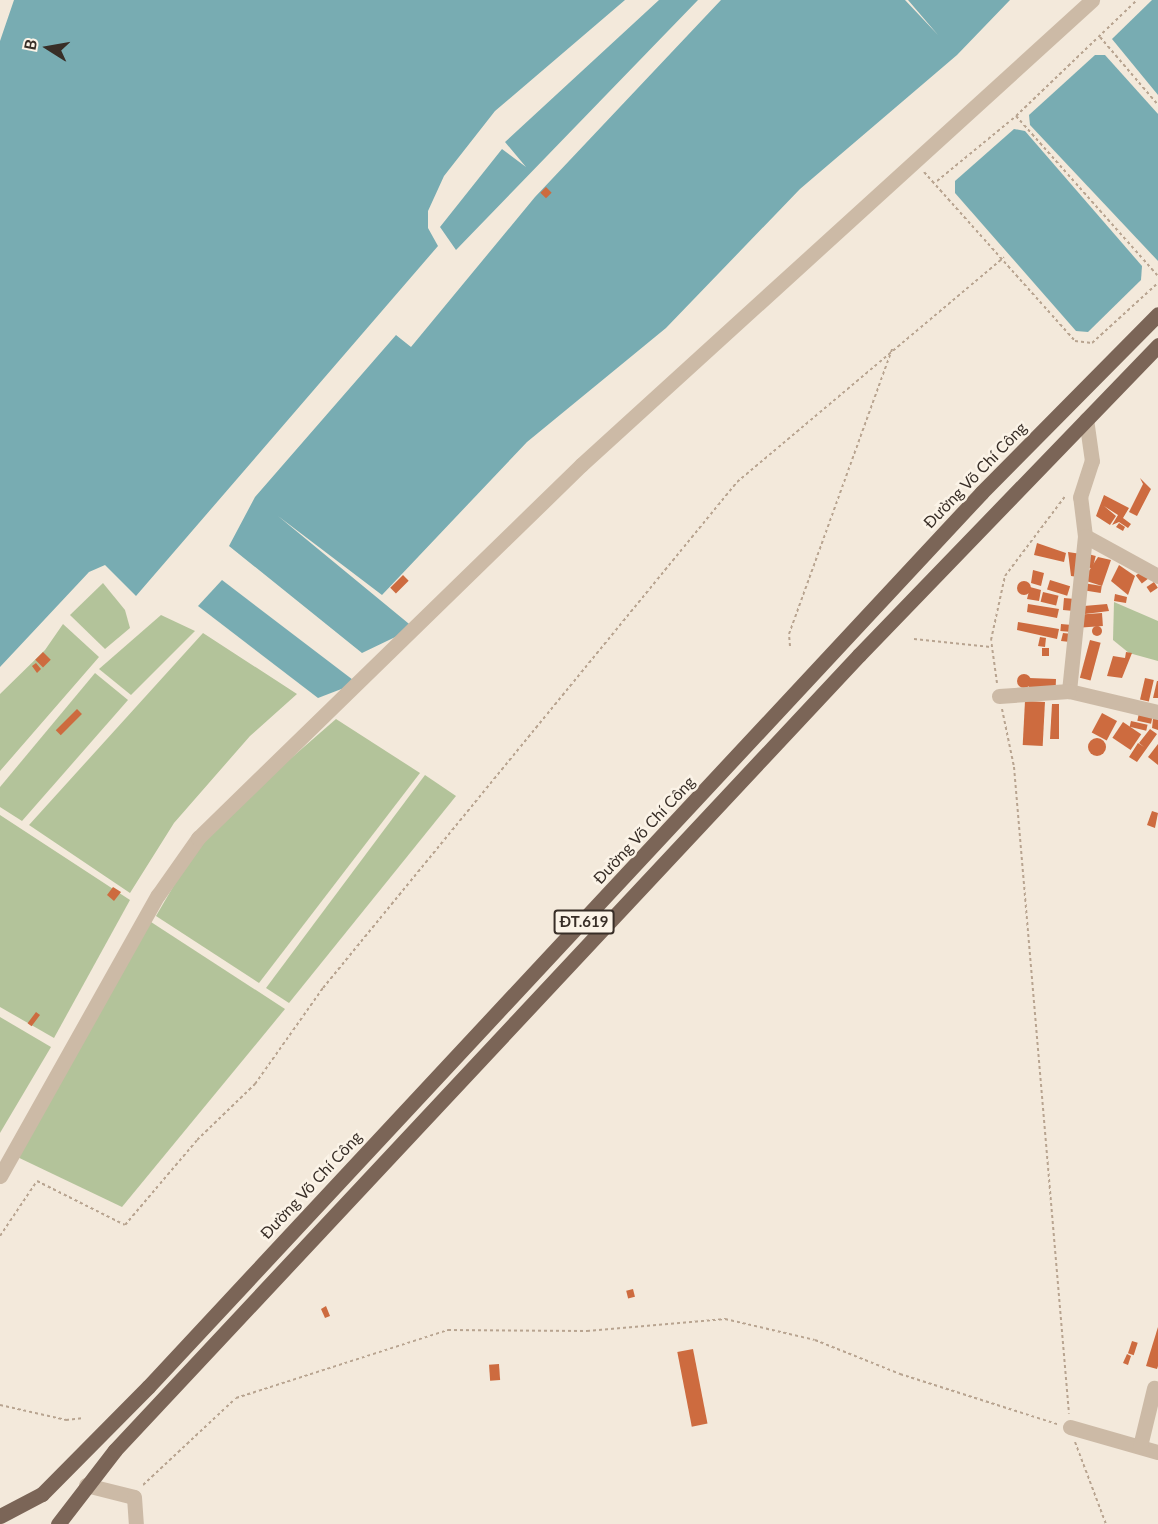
<!DOCTYPE html>
<meta charset="utf-8">
<style>
body{margin:0}
#map{position:relative;width:1158px;height:1524px;overflow:hidden;background:#f3e9db;font-family:Lato,sans-serif}
div>[style]{position:absolute}
.green>*{inset:0;background:#b3c39a}
.water>*{inset:0;background:#78acb2}
.building>*{inset:0;background:#cd6b3f;transform-origin:0 0}
.round{border-radius:50%}
.path>*{height:2px;margin-top:-1px;transform-origin:0;background:repeating-linear-gradient(90deg,#b8a490 0 3px,transparent 0 6px)}
.minor>*{height:15px;margin:-7.5px;padding:0 7.5px;transform-origin:7.5px;border-radius:7.5px;background:#ccbaa6}
.major>*{height:15px;margin:-7.5px;padding:0 7.5px;transform-origin:7.5px;border-radius:7.5px;background:#7b6557}
span{translate:-50% -50%;white-space:nowrap;text-align:center;line-height:1.15;-webkit-text-stroke:5px #fbf3e7;paint-order:stroke}
.shield-label span{padding:2px 4px;background:#fbf3e7;border:2px solid;border-radius:4px;-webkit-text-stroke-width:0}
.shield-label{font-size:15px;color:#382e27;font-weight:700}
.street-label{font-size:16px;color:#382e27}
.north{position:absolute;left:18px;top:18px;width:60px;height:60px;-webkit-text-stroke:4px #fbf3e7;paint-order:stroke;rotate:281deg;font-size:16px;font-weight:700;line-height:24px;text-align:center;color:#382e27}
.north::after{content:'';display:block;margin:auto;width:21px;height:27px;background:#382e27;clip-path:polygon(50% 0,100% 100%,50% 72%,0 100%)}
</style>
<div id="map">
<div class="green">
<div style="clip-path:polygon(103px 583px,125px 610px,130px 628px,105px 649px,70px 615px)"></div>
<div style="clip-path:polygon(1114px 602px,1158px 621px,1158px 661px,1129px 653px,1113px 640px)"></div>
<div style="clip-path:polygon(161px 615px,195px 631px,131px 695px,99px 669px)"></div>
<div style="clip-path:polygon(63px 624px,99px 657px,0 771px,0 694px,45px 650px)"></div>
<div style="clip-path:polygon(203px 633px,297px 694px,250px 736px,174px 823px,130px 893px,29px 825px)"></div>
<div style="clip-path:polygon(95px 673px,128px 700px,22px 821px,0 807px,0 787px)"></div>
<div style="clip-path:polygon(336px 719px,420px 773px,259px 983px,156px 916px,204px 834px)"></div>
<div style="clip-path:polygon(425px 775px,456px 796px,289px 1003px,266px 988px)"></div>
<div style="clip-path:polygon(0 815px,130px 900px,54px 1038px,0 1007px)"></div>
<div style="clip-path:polygon(151px 922px,285px 1009px,122px 1207px,11px 1154px)"></div>
<div style="clip-path:polygon(0 1017px,51px 1047px,0 1133px)"></div>
</div>
<div class="water">
<div style="clip-path:polygon(14px 0,625px 0,495px 111px,444px 176px,428px 211px,428px 228px,438px 246px,136px 596px,105px 565px,89px 572px,0 667px,0 41px)"></div>
<div style="clip-path:polygon(659px 0,698px 0,456px 250px,440px 227px,502px 149px,526px 167px,505px 142px)"></div>
<div style="clip-path:polygon(721px 0,905px 0,938px 35px,908px 0,1010px 0,957px 55px,800px 189px,666px 328px,527px 442px,382px 595px,278px 516px,414px 628px,362px 653px,229px 546px,255px 497px,396px 335px,411px 347px,535px 197px)"></div>
<div style="clip-path:polygon(1152px 0,1158px 0,1158px 95px,1112px 39px)"></div>
<div style="clip-path:polygon(1095px 55px,1105px 55px,1158px 114px,1158px 261px,1030px 125px,1029px 115px)"></div>
<div style="clip-path:polygon(1014px 129px,1025px 131px,1142px 266px,1141px 280px,1088px 332px,1076px 331px,955px 193px,955px 181px)"></div>
<div style="clip-path:polygon(222px 580px,357px 683px,318px 698px,198px 606px)"></div>
</div>
<div class="building">
<div style="left:546px;top:187px;width:8px;height:8px;rotate:45deg"></div>
<div style="clip-path:polygon(1140px 478px,1151px 489px,1137px 516px,1129px 512px,1143px 484px)"></div>
<div style="clip-path:polygon(1104px 495px,1129px 508px,1123px 518px,1131px 524px,1128px 528px,1119px 522px,1112px 525px,1118px 515px,1104px 506px,1116px 516px,1110px 525px,1096px 516px)"></div>
<div style="clip-path:polygon(1119px 523px,1125px 527px,1123px 531px,1116px 527px)"></div>
<div style="clip-path:polygon(1037px 543px,1066px 553px,1064px 562px,1034px 555px)"></div>
<div style="clip-path:polygon(1068px 552px,1081px 554px,1078px 577px,1071px 576px)"></div>
<div style="left:1088px;top:554px;width:8px;height:13px;rotate:14deg"></div>
<div style="clip-path:polygon(1098px 557px,1111px 560px,1102px 586px,1083px 580px)"></div>
<div style="clip-path:polygon(1119px 565px,1135px 576px,1128px 595px,1111px 581px)"></div>
<div style="clip-path:polygon(1033px 570px,1044px 573px,1041px 586px,1031px 583px)"></div>
<div style="left:1143px;top:570px;width:10px;height:9px;rotate:53deg"></div>
<div style="left:403px;top:575px;width:8px;height:18px;rotate:45deg"></div>
<div style="left:1050px;top:580px;width:21px;height:10px;rotate:17deg"></div>
<div class="round" style="left:1017px;top:581px;width:14px;height:14px"></div>
<div style="left:1154px;top:582px;width:7px;height:9px;rotate:56deg"></div>
<div style="left:1083px;top:583px;width:19px;height:7px;rotate:9deg"></div>
<div style="clip-path:polygon(1030px 587px,1041px 590px,1039px 601px,1027px 599px)"></div>
<div style="left:1043px;top:592px;width:16px;height:10px;rotate:14deg"></div>
<div style="clip-path:polygon(1115px 594px,1127px 597px,1126px 603px,1114px 601px)"></div>
<div style="left:1064px;top:598px;width:11px;height:12px;rotate:5deg"></div>
<div style="clip-path:polygon(1028px 604px,1059px 609px,1057px 618px,1027px 612px)"></div>
<div style="clip-path:polygon(1107px 604px,1109px 611px,1085px 614px,1084px 606px)"></div>
<div style="left:1102px;top:613px;width:13px;height:21px;rotate:86deg"></div>
<div style="clip-path:polygon(1018px 622px,1059px 629px,1057px 639px,1017px 630px)"></div>
<div style="left:1061px;top:624px;width:11px;height:7px;rotate:5deg"></div>
<div class="round" style="left:1092px;top:626px;width:10px;height:10px"></div>
<div style="clip-path:polygon(1063px 633px,1072px 634px,1070px 642px,1061px 641px)"></div>
<div style="clip-path:polygon(1040px 637px,1046px 638px,1045px 647px,1038px 646px)"></div>
<div style="left:1090px;top:640px;width:11px;height:39px;rotate:15deg"></div>
<div style="left:1049px;top:648px;width:8px;height:7px;rotate:90deg"></div>
<div style="left:43px;top:652px;width:11px;height:11px;rotate:45deg"></div>
<div style="clip-path:polygon(1126px 652px,1132px 653px,1122px 678px,1107px 676px,1113px 656px,1125px 658px)"></div>
<div style="clip-path:polygon(36px 663px,41px 669px,37px 673px,32px 666px)"></div>
<div class="round" style="left:1017px;top:674px;width:14px;height:14px"></div>
<div style="left:1029px;top:678px;width:27px;height:12px;rotate:2deg"></div>
<div style="left:1145px;top:678px;width:9px;height:22px;rotate:13deg"></div>
<div style="clip-path:polygon(1157px 681px,1158px 681px,1158px 698px,1153px 698px)"></div>
<div style="left:1025px;top:701px;width:20px;height:44px;rotate:3deg"></div>
<div style="clip-path:polygon(1052px 704px,1059px 704px,1059px 739px,1050px 739px)"></div>
<div style="left:77px;top:709px;width:7px;height:30px;rotate:45deg"></div>
<div style="left:1102px;top:713px;width:17px;height:22px;rotate:28deg"></div>
<div style="left:1139px;top:713px;width:14px;height:8px;rotate:12deg"></div>
<div style="clip-path:polygon(1153px 719px,1158px 719px,1158px 730px,1152px 728px)"></div>
<div style="left:1131px;top:721px;width:17px;height:6px;rotate:13deg"></div>
<div style="left:1123px;top:722px;width:22px;height:19px;rotate:34deg"></div>
<div style="clip-path:polygon(1150px 729px,1157px 734px,1137px 762px,1129px 757px,1138px 743px,1144px 747px,1139px 743px)"></div>
<div class="round" style="left:1088px;top:738px;width:18px;height:18px"></div>
<div style="clip-path:polygon(1158px 744px,1158px 765px,1148px 757px)"></div>
<div style="clip-path:polygon(1152px 811px,1158px 813px,1155px 828px,1147px 825px)"></div>
<div style="clip-path:polygon(113px 887px,121px 892px,114px 901px,107px 895px)"></div>
<div style="left:36px;top:1012px;width:5px;height:14px;rotate:37deg"></div>
<div style="left:633px;top:1289px;width:8px;height:7px;rotate:76deg"></div>
<div style="clip-path:polygon(326px 1306px,330px 1316px,325px 1318px,321px 1309px)"></div>
<div style="clip-path:polygon(1158px 1327px,1158px 1366px,1157px 1369px,1146px 1366px)"></div>
<div style="left:1132px;top:1341px;width:6px;height:13px;rotate:18deg"></div>
<div style="left:693px;top:1349px;width:76px;height:16px;rotate:79deg"></div>
<div style="clip-path:polygon(1127px 1354px,1131px 1356px,1128px 1365px,1123px 1363px)"></div>
<div style="left:499px;top:1364px;width:16px;height:10px;rotate:86deg"></div>
</div>
<div class="path">
<div style="left:1100px;top:37px;width:89px;rotate:49.5deg"></div>
<div style="left:1016px;top:116px;width:214px;rotate:48.4deg"></div>
<div style="left:924px;top:172px;width:227px;rotate:48.2deg"></div>
<div style="left:1075px;top:341px;width:17px;rotate:7deg"></div>
<div style="left:1092px;top:343px;width:89px;rotate:-42.3deg"></div>
<div style="left:937px;top:181px;width:102px;rotate:-39.4deg"></div>
<div style="left:1016px;top:116px;width:168px;rotate:-43.8deg"></div>
<div style="left:914px;top:639px;width:77px;rotate:5.9deg"></div>
<div style="left:790px;top:646px;width:12px;rotate:-95deg"></div>
<div style="left:789px;top:634px;width:306px;rotate:-70.1deg"></div>
<div style="left:997px;top:683px;width:43px;rotate:-97.9deg"></div>
<div style="left:991px;top:640px;width:66px;rotate:-77.7deg"></div>
<div style="left:1005px;top:576px;width:101px;rotate:-53deg"></div>
<div style="left:1002px;top:709px;width:59px;rotate:78.3deg"></div>
<div style="left:1014px;top:767px;width:649px;rotate:85.14deg"></div>
<div style="left:0;top:1236px;width:66px;rotate:-56.1deg"></div>
<div style="left:37px;top:1181px;width:98px;rotate:26.6deg"></div>
<div style="left:125px;top:1225px;width:111px;rotate:-49.7deg"></div>
<div style="left:197px;top:1140px;width:81px;rotate:-44deg"></div>
<div style="left:255px;top:1084px;width:118px;rotate:-54.7deg"></div>
<div style="left:323px;top:988px;width:654px;rotate:-50.71deg"></div>
<div style="left:737px;top:482px;width:349px;rotate:-40.1deg"></div>
<div style="left:0;top:1405px;width:68px;rotate:12.8deg"></div>
<div style="left:66px;top:1420px;width:18px;rotate:-6deg"></div>
<div style="left:1075px;top:1442px;width:88px;rotate:69.3deg"></div>
<div style="left:143px;top:1485px;width:127px;rotate:-43.1deg"></div>
<div style="left:236px;top:1398px;width:223px;rotate:-17.8deg"></div>
<div style="left:448px;top:1330px;width:139px;rotate:0.4deg"></div>
<div style="left:587px;top:1331px;width:139px;rotate:-5deg"></div>
<div style="left:725px;top:1319px;width:92px;rotate:13.1deg"></div>
<div style="left:815px;top:1340px;width:92px;rotate:21.8deg"></div>
<div style="left:900px;top:1374px;width:165px;rotate:17.7deg"></div>
</div>
<div class="minor">
<div style="left:1085px;top:536px;width:39px;rotate:-97deg"></div>
<div style="left:1080px;top:497px;width:38px;rotate:-72deg"></div>
<div style="left:1092px;top:461px;width:42px;rotate:-98.1deg"></div>
<div style="left:1158px;top:576px;width:83px;rotate:-151.3deg"></div>
<div style="left:1085px;top:536px;width:156px;rotate:95.9deg"></div>
<div style="left:1069px;top:691px;width:91px;rotate:13.3deg"></div>
<div style="left:999px;top:696px;width:70px;rotate:-4.1deg"></div>
<div style="left:0;top:1176px;width:322px;rotate:-60.7deg"></div>
<div style="left:158px;top:895px;width:70px;rotate:-54.9deg"></div>
<div style="left:198px;top:838px;width:535px;rotate:-44.24deg"></div>
<div style="left:581px;top:465px;width:691px;rotate:-42.3deg"></div>
<div style="left:1070px;top:1427px;width:91px;rotate:15.9deg"></div>
<div style="left:1140px;top:1446px;width:60px;rotate:-76.4deg"></div>
<div style="left:86px;top:1485px;width:49px;rotate:14deg"></div>
<div style="left:134px;top:1497px;width:27px;rotate:86deg"></div>
</div>
<div class="major">
<div style="left:0;top:1516px;width:47px;rotate:-27.6deg"></div>
<div style="left:42px;top:1494px;width:151px;rotate:-45.3deg"></div>
<div style="left:148px;top:1387px;width:1223px;rotate:-47.02deg"></div>
<div style="left:982px;top:492px;width:250px;rotate:-45.3deg"></div>
<div style="left:58px;top:1524px;width:93px;rotate:-52.4deg"></div>
<div style="left:115px;top:1450px;width:1089px;rotate:-46.9deg"></div>
<div style="left:859px;top:655px;width:431px;rotate:-46deg"></div>
</div>
<div class="shield-label">
<span style="left:584px;top:922px">ĐT.619</span>
</div>
<div class="street-label">
<span style="left:975px;top:475px;rotate:-46deg">Đường Võ Chí Công</span>
<span style="left:644px;top:830px;rotate:-47deg">Đường Võ Chí Công</span>
<span style="left:311px;top:1185px;rotate:-47deg">Đường Võ Chí Công</span>
</div>
<div class="north">B</div>
</div>
